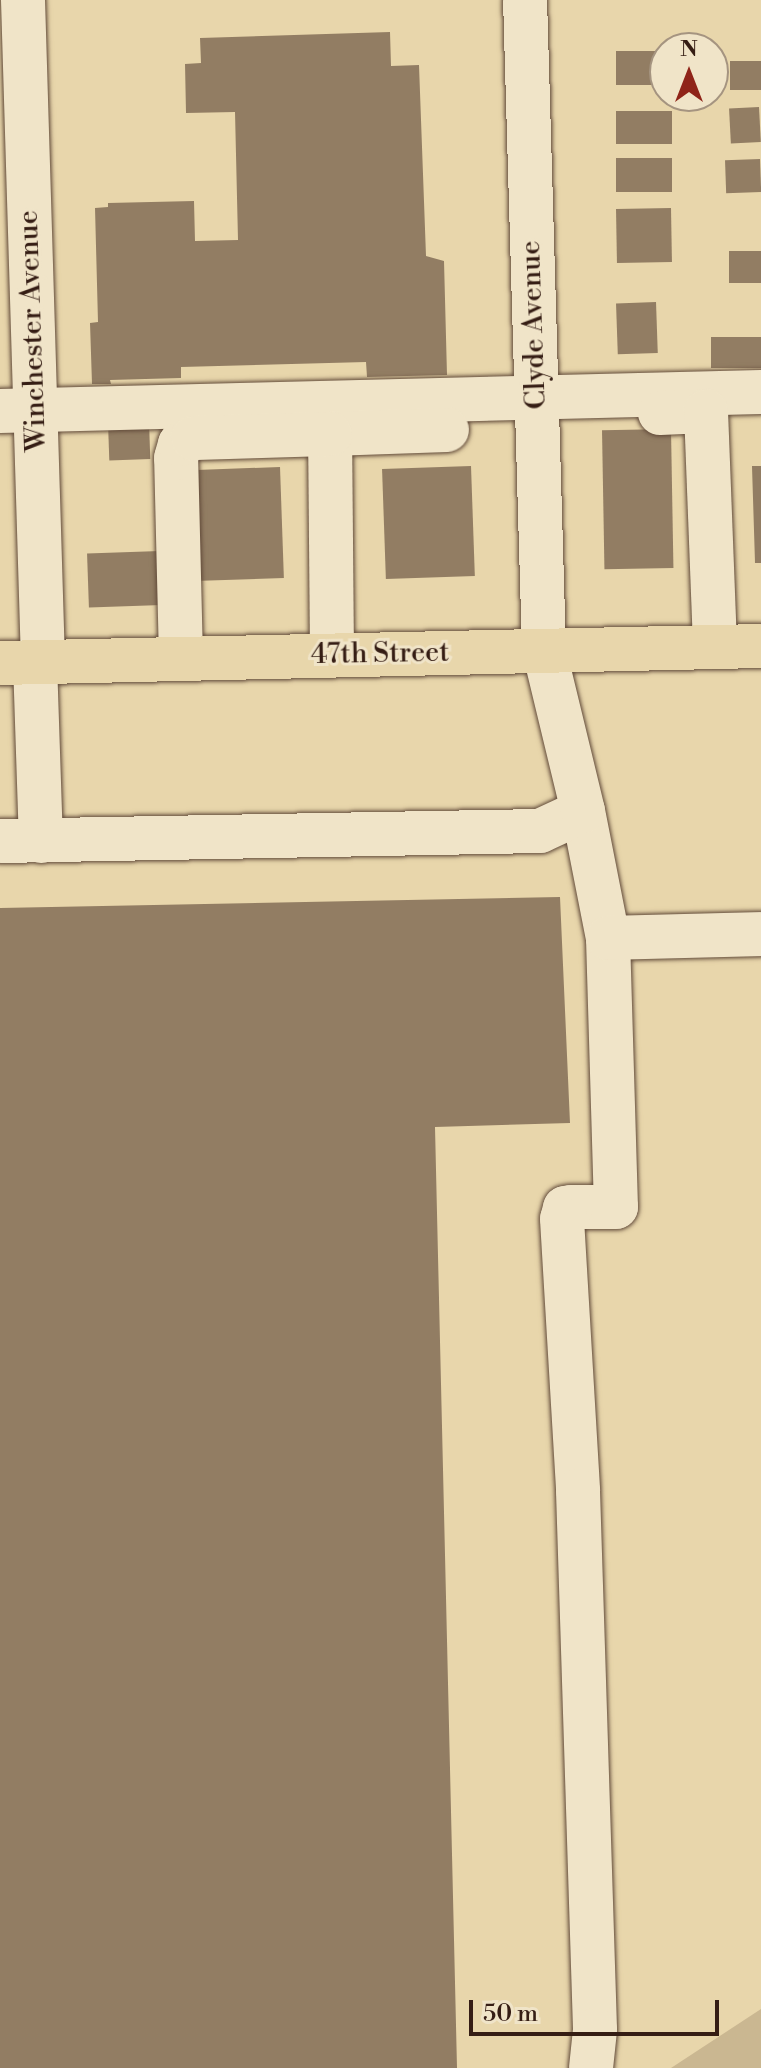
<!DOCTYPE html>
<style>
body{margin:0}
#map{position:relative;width:761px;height:2068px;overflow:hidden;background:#e8d6ab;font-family:"Libre Bodoni",serif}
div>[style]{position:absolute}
.green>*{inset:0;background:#cab791}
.building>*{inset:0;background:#927d63;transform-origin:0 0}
.roads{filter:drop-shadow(0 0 2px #624b3a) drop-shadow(0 0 2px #624b3a)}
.minor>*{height:44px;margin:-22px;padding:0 22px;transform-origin:22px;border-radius:22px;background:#f0e4c8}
.major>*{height:44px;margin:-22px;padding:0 22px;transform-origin:22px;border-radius:22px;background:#e8d6ab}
span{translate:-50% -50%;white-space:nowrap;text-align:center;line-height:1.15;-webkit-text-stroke:6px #f0e4c8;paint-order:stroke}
.street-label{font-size:28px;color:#351d14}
.north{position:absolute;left:649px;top:32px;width:80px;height:80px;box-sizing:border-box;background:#f0e4c8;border:2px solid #a59480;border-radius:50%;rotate:0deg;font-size:22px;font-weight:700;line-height:32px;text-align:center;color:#351d14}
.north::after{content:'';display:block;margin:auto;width:28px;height:36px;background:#8f2418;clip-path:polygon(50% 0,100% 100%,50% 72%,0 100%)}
.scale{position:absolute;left:469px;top:2000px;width:250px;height:36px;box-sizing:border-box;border:4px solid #351d14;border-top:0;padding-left:10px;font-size:24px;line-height:28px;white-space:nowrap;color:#351d14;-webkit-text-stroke:6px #f0e4c8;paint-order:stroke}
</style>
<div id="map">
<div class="green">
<div style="clip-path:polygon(761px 2009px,761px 2068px,671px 2068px)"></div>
</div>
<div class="building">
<div style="clip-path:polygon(390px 32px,391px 66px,419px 65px,426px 256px,444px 261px,447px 375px,367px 377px,366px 362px,181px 367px,181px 378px,110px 380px,111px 384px,92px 384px,90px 323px,98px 322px,95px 208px,108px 207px,108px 203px,194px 201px,195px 241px,238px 240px,235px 112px,186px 113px,185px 64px,201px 63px,200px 38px)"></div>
<div style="left:616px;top:51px;width:49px;height:34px"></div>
<div style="left:761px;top:61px;width:29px;height:31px;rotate:90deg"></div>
<div style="left:759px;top:107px;width:35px;height:30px;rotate:87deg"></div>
<div style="left:672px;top:111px;width:33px;height:56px;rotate:90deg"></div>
<div style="left:672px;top:158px;width:34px;height:56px;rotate:90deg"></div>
<div style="left:760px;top:159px;width:33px;height:35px;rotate:88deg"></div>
<div style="left:671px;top:208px;width:54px;height:55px;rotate:89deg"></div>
<div style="left:761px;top:251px;width:32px;height:32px;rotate:90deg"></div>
<div style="left:656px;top:302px;width:51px;height:40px;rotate:88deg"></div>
<div style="left:761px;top:337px;width:31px;height:50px;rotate:90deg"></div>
<div style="left:149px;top:422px;width:37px;height:41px;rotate:88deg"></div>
<div style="left:671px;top:429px;width:139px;height:69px;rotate:89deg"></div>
<div style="left:471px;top:466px;width:110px;height:89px;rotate:88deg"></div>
<div style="clip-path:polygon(752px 466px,761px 466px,761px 563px,755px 563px)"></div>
<div style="left:280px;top:467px;width:111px;height:90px;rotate:88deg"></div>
<div style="left:160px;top:551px;width:54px;height:73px;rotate:88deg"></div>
<div style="clip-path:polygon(560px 897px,570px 1123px,435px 1127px,457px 2068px,0 2068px,0 908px)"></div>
</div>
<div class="roads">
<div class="minor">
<div style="left:23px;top:0;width:662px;rotate:88.27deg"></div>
<div style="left:0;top:411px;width:761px;rotate:-1.43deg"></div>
<div style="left:660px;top:413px;width:46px;rotate:-2.5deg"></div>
<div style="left:706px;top:411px;width:236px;rotate:87.8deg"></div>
<div style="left:332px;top:655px;width:221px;rotate:-90.5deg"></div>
<div style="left:330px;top:434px;width:117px;rotate:-2deg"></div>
<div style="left:181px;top:658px;width:200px;rotate:-91.4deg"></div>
<div style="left:176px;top:458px;width:15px;rotate:-74deg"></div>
<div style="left:180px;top:444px;width:14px;rotate:-25deg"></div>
<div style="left:193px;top:438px;width:137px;rotate:-1.7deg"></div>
<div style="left:35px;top:662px;width:179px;rotate:88.1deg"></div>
<div style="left:583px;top:811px;width:129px;rotate:78.9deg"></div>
<div style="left:608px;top:938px;width:269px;rotate:88.3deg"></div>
<div style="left:616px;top:1207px;width:45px;rotate:180deg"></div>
<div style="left:571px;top:1207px;width:6px;rotate:171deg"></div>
<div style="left:565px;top:1208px;width:11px;rotate:105deg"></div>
<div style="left:562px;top:1219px;width:272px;rotate:86.6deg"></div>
<div style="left:578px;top:1491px;width:539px;rotate:88.19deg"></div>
<div style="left:595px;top:2030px;width:38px;rotate:96deg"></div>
<div style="left:0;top:841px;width:540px;rotate:-1.06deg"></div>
<div style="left:540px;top:831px;width:47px;rotate:-24.9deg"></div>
<div style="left:583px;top:811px;width:166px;rotate:-103.6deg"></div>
<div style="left:544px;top:650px;width:650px;rotate:-91.67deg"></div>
<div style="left:608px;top:938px;width:153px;rotate:-1.5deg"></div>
</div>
<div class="major">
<div style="left:0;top:663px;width:761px;rotate:-1.28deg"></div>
</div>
</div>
<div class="street-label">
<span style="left:534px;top:325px;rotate:-92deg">Clyde Avenue</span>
<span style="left:33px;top:331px;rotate:-92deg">Winchester Avenue</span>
<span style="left:380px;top:654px;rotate:-1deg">47th Street</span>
</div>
<div class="north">N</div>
<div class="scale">50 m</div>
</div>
